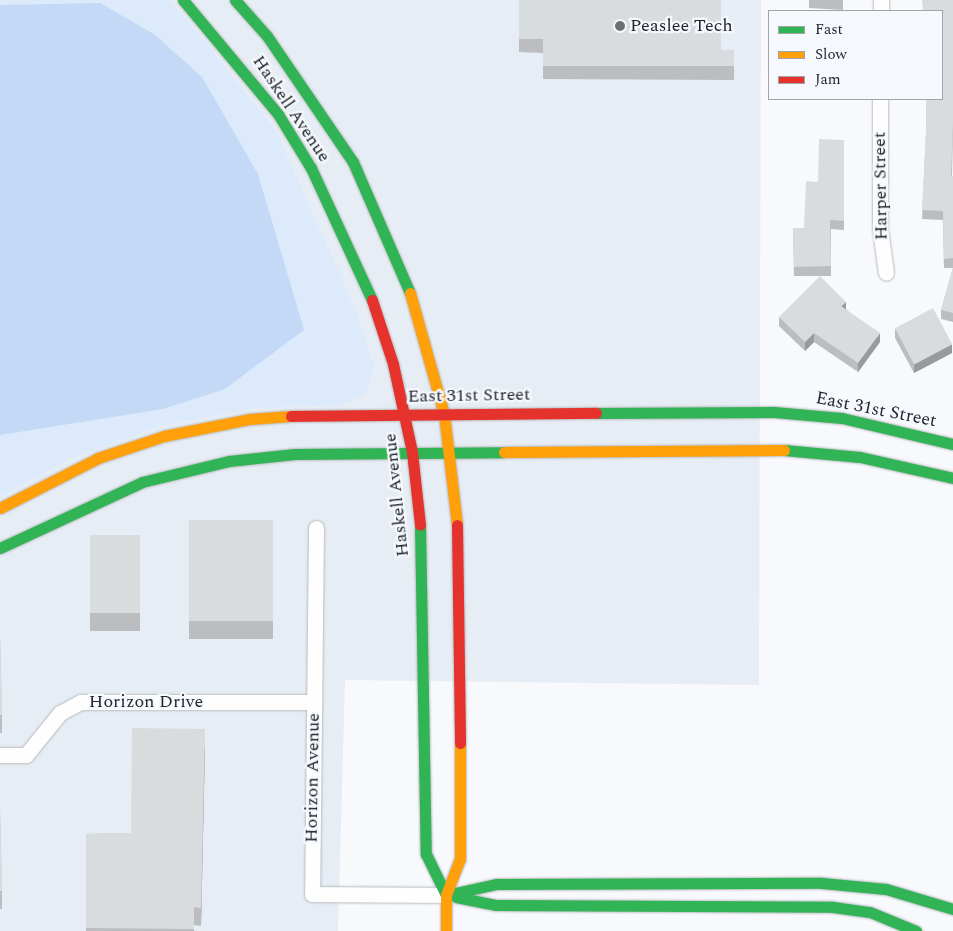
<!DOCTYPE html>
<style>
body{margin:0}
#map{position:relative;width:953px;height:931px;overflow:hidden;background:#f7f9fc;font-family:Spectral,serif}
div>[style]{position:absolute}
.built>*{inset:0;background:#e7edf4}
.green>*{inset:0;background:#ddeafb}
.forest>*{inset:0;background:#c4d9f5}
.roads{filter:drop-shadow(0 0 1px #b7babd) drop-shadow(0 0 1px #b7babd)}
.street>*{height:15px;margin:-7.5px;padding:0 7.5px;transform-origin:7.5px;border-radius:7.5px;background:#fefeff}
.fast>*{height:11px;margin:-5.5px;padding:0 5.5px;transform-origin:5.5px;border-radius:5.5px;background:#30b455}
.slow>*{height:11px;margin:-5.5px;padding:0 5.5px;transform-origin:5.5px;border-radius:5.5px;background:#ff9f0a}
.jam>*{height:11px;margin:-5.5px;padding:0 5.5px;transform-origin:5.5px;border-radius:5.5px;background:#e5322d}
.wall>*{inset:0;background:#bbbdc0;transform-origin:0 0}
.shaded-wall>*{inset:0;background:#989a9c}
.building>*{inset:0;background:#d9dcdf;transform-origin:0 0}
.dots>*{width:14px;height:14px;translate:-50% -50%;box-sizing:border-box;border:2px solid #f5f9fe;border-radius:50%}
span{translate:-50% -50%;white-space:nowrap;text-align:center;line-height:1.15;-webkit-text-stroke:4.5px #f5f9fe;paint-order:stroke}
.poi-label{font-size:18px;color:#222529}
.left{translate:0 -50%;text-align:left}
.street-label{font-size:18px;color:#222529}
.legend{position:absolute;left:768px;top:10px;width:175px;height:90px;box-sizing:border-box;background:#f5f9fe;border:1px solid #a1a4a9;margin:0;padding:6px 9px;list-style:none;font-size:15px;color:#222529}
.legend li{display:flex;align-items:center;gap:10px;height:25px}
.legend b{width:25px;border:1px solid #a1a4a9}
</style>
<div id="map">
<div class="built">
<div style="clip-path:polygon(0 0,761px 0,759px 685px,345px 680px,338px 931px,0 931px)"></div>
</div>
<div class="green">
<div style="clip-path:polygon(0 0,169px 0,185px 17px,276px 131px,357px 313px,374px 366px,366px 394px,341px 405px,257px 408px,161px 426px,68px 460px,0 497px)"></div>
</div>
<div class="forest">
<div style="clip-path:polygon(100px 3px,154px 34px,202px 77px,258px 174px,304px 330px,225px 389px,163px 409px,0 435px,0 5px)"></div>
</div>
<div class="roads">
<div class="street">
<div style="left:881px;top:11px;width:11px;rotate:-90deg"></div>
<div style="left:880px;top:99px;width:130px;rotate:90deg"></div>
<div style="left:880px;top:229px;width:44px;rotate:82.2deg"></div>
<div style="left:316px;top:528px;width:366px;rotate:90.6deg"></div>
<div style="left:312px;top:894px;width:134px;rotate:0.4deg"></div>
<div style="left:0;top:755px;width:26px"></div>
<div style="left:26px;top:755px;width:54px;rotate:-51deg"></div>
<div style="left:60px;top:713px;width:24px;rotate:-28deg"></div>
<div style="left:81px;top:702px;width:233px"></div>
</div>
<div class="fast">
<div style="left:183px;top:0;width:148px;rotate:50.2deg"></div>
<div style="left:278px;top:114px;width:63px;rotate:58.6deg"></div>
<div style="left:311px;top:168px;width:145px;rotate:65.2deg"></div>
<div style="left:235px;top:0;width:48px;rotate:48.4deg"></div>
<div style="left:267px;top:36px;width:153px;rotate:55.7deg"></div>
<div style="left:353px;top:162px;width:143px;rotate:66.5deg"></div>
<div style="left:596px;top:413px;width:178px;rotate:-0.3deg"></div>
<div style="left:774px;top:412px;width:68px;rotate:5deg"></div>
<div style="left:842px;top:418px;width:114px;rotate:13.2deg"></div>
<div style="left:784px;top:450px;width:76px;rotate:5.3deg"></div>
<div style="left:860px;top:457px;width:95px;rotate:12.7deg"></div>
<div style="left:420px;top:525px;width:329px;rotate:89deg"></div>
<div style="left:426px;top:854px;width:46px;rotate:64deg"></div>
<div style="left:0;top:548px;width:157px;rotate:-24.9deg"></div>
<div style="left:142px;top:482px;width:89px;rotate:-13.6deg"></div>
<div style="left:229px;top:461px;width:66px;rotate:-6.1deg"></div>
<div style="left:295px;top:454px;width:209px;rotate:-0.5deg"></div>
<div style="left:446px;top:895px;width:51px;rotate:-12.4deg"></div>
<div style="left:496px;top:884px;width:326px;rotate:-0.2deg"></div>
<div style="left:822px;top:883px;width:64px;rotate:5.4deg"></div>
<div style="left:886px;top:889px;width:70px;rotate:16.6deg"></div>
<div style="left:456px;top:897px;width:41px;rotate:11.3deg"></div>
<div style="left:496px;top:905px;width:337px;rotate:0.3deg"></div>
<div style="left:833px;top:907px;width:37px;rotate:8deg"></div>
<div style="left:870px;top:912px;width:50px;rotate:22.4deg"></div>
</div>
<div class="slow">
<div style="left:410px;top:293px;width:126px;rotate:74.3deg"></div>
<div style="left:444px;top:414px;width:112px;rotate:83.3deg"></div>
<div style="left:504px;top:452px;width:280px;rotate:-0.4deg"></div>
<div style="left:0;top:508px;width:110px;rotate:-27deg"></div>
<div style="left:98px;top:458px;width:70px;rotate:-18.4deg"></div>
<div style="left:164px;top:436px;width:88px;rotate:-11.2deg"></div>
<div style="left:250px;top:419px;width:41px;rotate:-4.2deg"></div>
<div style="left:446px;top:931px;width:36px;rotate:-90deg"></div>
<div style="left:446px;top:895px;width:39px;rotate:-69deg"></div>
<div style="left:460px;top:859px;width:116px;rotate:-90deg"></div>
</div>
<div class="jam">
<div style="left:372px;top:300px;width:67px;rotate:71.8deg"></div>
<div style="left:393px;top:364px;width:90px;rotate:77.8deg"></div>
<div style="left:412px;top:452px;width:73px;rotate:83.7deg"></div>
<div style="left:291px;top:416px;width:305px;rotate:-0.6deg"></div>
<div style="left:457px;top:525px;width:218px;rotate:89.2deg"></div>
</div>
</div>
<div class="wall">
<div style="clip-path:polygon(519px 0,721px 50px,734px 50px,734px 80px,543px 79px,543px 53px,519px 52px)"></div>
<div style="clip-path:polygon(809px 0,843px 0,843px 10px,809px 8px)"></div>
<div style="clip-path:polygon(953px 0,953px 133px,952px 176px,953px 176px,953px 322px,941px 319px,941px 310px,953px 268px,944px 268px,943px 220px,922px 219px,926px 133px)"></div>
<div style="clip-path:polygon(844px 140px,844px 230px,831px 229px,831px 276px,794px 276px,793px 228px,804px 228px,818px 182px)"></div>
<div style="clip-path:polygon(846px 309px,880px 342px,858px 372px,814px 342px,805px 351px,779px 326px,779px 317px)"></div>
<div style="clip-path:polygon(895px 329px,952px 353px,914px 373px,895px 338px)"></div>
<div style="left:189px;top:520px;width:84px;height:119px"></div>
<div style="left:90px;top:535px;width:50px;height:96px"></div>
<div style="clip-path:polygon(0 636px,2px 715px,2px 733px,0 733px)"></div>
<div style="clip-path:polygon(205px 747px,201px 926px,194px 925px,194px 931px,86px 931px,86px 834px,131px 833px)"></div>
<div style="clip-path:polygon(0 809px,2px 891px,2px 909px,0 909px)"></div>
</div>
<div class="shaded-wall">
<div style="clip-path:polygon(846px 302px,846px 311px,841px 306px)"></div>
<div style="clip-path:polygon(814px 333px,814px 342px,805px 351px,805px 342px)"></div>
<div style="clip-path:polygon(880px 333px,880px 342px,858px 372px,858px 363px)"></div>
<div style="clip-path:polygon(952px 344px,952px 353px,914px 373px,914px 364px)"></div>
<div style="clip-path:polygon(205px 729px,205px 747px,201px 926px,201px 908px)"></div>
</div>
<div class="building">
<div style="clip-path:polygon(519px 0,721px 0,721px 50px,734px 50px,734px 66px,543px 66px,543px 39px,519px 39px)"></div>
<div style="clip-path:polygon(922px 0,953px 0,953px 123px,951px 176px,953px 176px,953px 258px,944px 259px,943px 211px,922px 210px,926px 130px,926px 99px,942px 99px,942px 11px,923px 11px)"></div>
<div style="clip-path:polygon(819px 139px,844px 140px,844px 221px,830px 220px,831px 266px,794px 267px,793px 228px,804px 228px,806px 181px,818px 182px)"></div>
<div style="clip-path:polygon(953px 267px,953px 313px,941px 310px)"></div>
<div style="clip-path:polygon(820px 276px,846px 302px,841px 306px,880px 333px,858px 363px,814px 333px,805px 342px,779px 317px)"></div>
<div style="left:933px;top:308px;width:41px;height:43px;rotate:62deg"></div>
<div style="left:189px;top:520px;width:84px;height:101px"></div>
<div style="left:90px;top:535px;width:50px;height:78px"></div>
<div style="clip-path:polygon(0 636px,2px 715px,0 715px)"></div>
<div style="clip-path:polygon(132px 728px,205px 729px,201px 908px,194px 907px,194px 929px,86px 928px,86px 834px,131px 833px)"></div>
<div style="clip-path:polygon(0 809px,2px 891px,0 891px)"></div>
</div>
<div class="dots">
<div style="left:620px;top:26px;background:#6d6f73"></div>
</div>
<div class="poi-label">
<span class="left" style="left:630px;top:26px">Peaslee Tech</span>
</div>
<div class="street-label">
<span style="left:291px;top:109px;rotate:56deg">Haskell Avenue</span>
<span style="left:881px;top:186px;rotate:-91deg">Harper Street</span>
<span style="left:469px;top:396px;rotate:-1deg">East 31st Street</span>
<span style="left:876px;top:410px;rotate:11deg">East 31st Street</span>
<span style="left:397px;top:495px;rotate:-96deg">Haskell Avenue</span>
<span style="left:146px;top:702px">Horizon Drive</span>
<span style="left:313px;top:778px;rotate:-89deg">Horizon Avenue</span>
</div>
<ul class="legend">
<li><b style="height:6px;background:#30b455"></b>Fast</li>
<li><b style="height:6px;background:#ff9f0a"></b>Slow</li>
<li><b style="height:6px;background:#e5322d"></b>Jam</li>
</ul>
</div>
